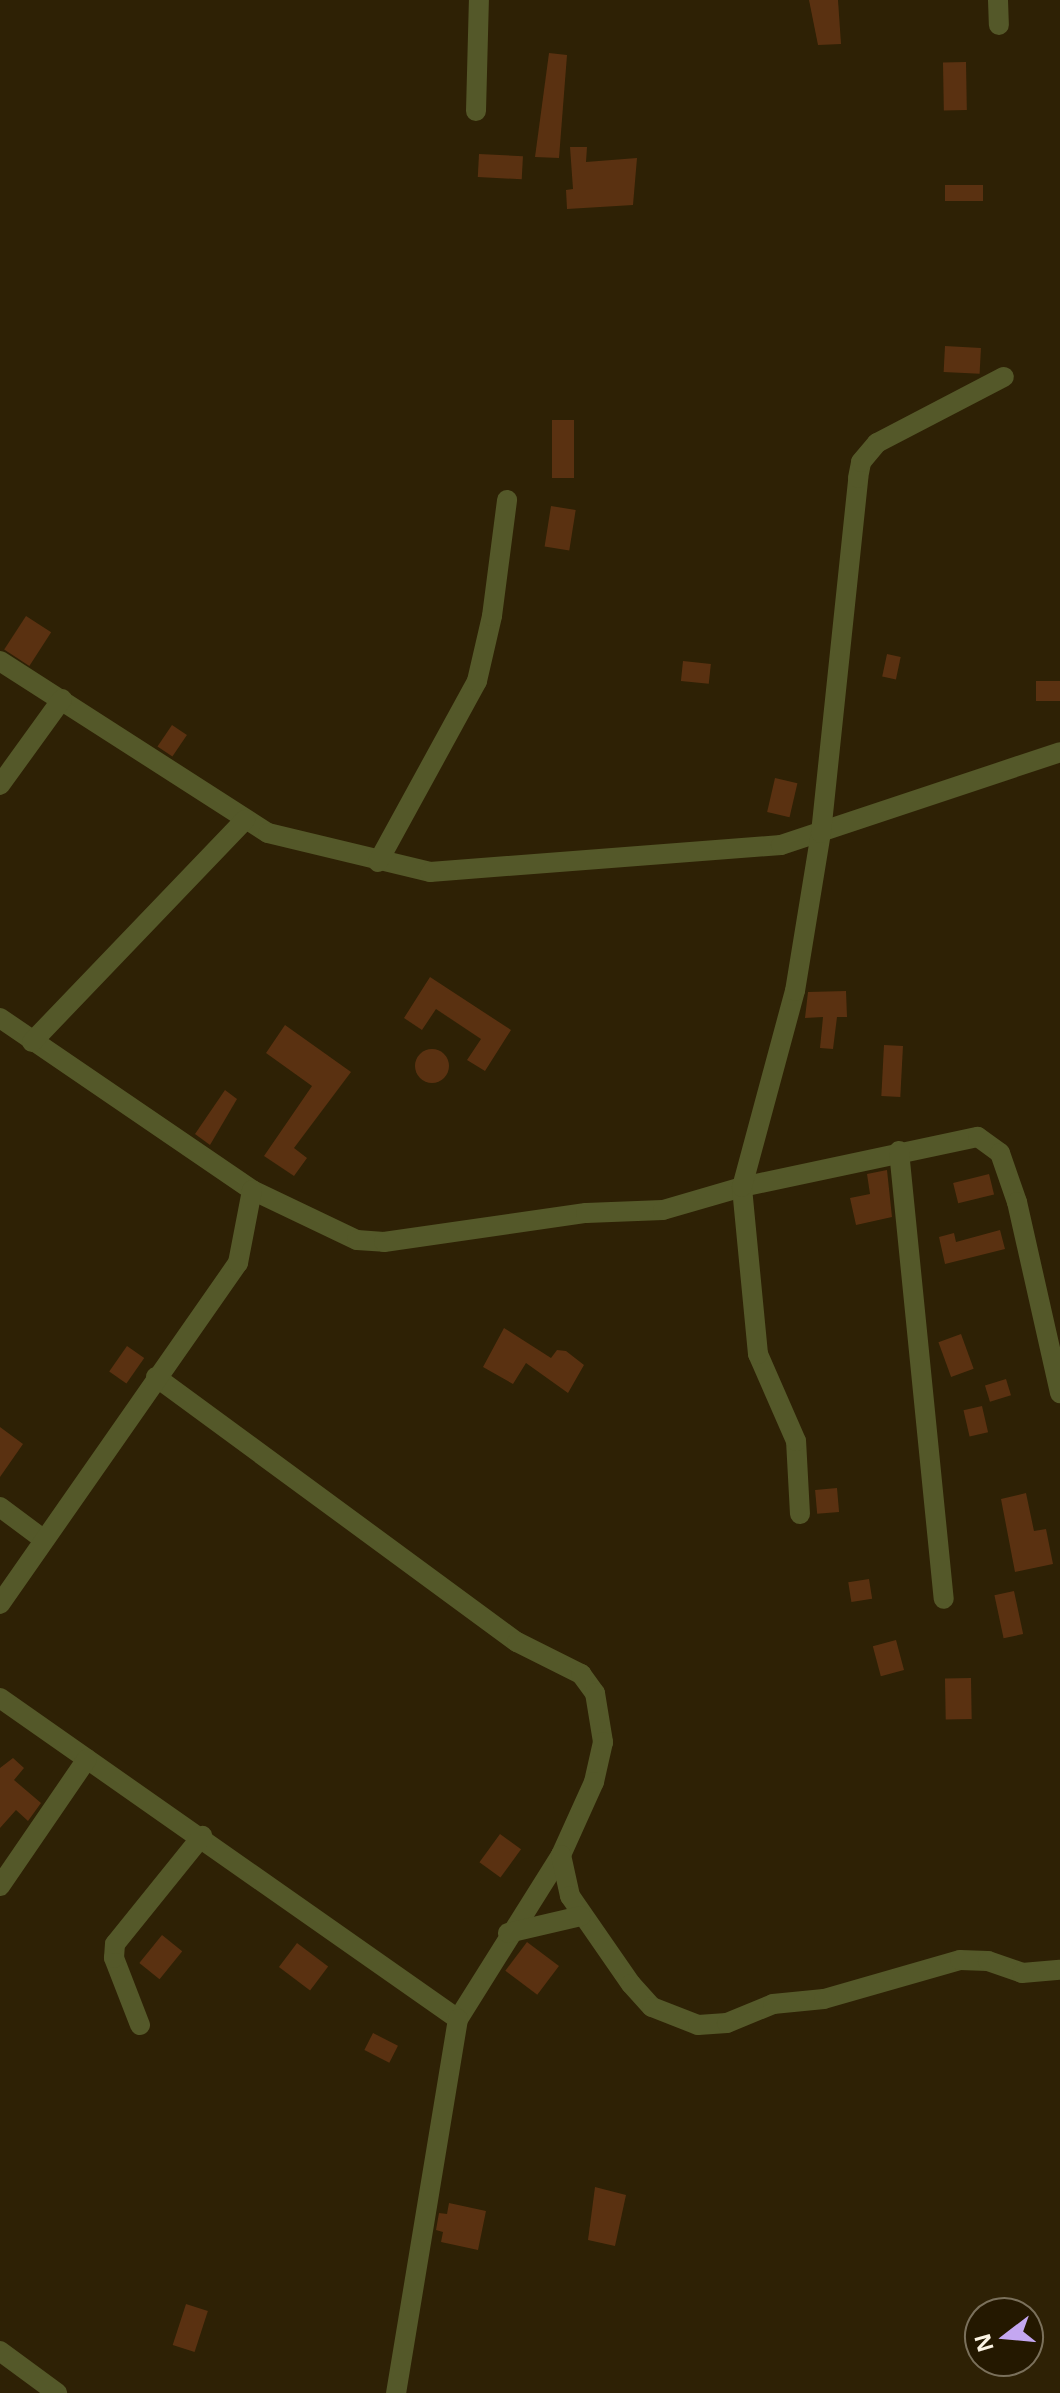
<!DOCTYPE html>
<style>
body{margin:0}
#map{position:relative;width:1060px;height:2393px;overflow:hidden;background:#2e2105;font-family:"Open Sans",sans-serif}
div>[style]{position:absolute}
.building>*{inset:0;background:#5a3111;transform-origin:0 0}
.round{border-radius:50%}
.minor>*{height:20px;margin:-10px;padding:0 10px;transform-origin:10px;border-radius:10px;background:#545829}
span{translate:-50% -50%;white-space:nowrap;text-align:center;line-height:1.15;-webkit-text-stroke:8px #241800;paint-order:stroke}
.north{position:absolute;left:964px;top:2297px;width:80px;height:80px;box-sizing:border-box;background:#241800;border:2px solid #7a705b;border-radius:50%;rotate:254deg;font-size:22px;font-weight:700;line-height:32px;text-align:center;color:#fcf4e4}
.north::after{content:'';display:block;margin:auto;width:28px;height:36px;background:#c4a7f1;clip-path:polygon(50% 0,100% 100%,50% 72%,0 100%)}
</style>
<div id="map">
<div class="building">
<div style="clip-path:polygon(809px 0,838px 0,841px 44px,818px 45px)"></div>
<div style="clip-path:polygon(549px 53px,567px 55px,559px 158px,535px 157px)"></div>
<div style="left:966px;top:62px;width:48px;height:23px;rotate:89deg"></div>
<div style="clip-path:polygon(570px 147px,587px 147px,586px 162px,637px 158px,633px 205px,567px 209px,566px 190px,573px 189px)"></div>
<div style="left:479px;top:154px;width:44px;height:23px;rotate:3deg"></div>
<div style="left:945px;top:185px;width:38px;height:16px"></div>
<div style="left:945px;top:346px;width:36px;height:26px;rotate:3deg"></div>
<div style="left:552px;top:420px;width:22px;height:58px"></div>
<div style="left:551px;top:506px;width:25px;height:41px;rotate:9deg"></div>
<div style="left:26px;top:616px;width:30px;height:40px;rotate:33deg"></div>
<div style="left:887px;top:654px;width:14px;height:23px;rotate:12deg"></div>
<div style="left:683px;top:661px;width:28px;height:20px;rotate:6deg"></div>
<div style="left:1060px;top:681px;width:20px;height:24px;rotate:90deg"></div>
<div style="left:172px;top:725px;width:18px;height:26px;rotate:34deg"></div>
<div style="left:775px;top:778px;width:23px;height:35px;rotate:13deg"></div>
<div style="clip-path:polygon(430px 977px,511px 1030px,485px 1071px,467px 1060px,481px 1039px,436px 1009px,422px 1030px,404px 1018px)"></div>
<div style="clip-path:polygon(846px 991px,847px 1017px,837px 1017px,833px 1049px,820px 1048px,823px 1017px,805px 1018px,808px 992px)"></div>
<div style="clip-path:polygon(285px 1025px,351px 1072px,294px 1148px,307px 1158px,294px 1176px,264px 1156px,312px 1086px,266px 1053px)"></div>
<div style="left:884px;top:1045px;width:19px;height:51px;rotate:3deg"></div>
<div class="round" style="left:415px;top:1049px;width:34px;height:34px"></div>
<div style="clip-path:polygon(225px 1090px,237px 1099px,210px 1145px,195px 1134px)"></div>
<div style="clip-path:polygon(887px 1170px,892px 1217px,856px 1225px,850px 1198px,870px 1194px,867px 1174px)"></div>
<div style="left:989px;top:1174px;width:21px;height:37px;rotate:76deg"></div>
<div style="clip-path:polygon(1000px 1230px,1005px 1249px,945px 1264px,939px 1237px,954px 1233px,956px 1242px)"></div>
<div style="clip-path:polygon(504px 1328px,551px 1358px,557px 1350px,566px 1351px,584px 1365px,568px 1393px,526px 1363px,513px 1384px,483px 1367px)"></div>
<div style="left:961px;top:1334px;width:37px;height:24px;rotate:70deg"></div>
<div style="left:127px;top:1346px;width:21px;height:31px;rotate:35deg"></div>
<div style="left:1006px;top:1379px;width:17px;height:22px;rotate:73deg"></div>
<div style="left:982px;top:1406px;width:27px;height:19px;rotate:77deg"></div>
<div style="clip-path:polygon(0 1427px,23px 1444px,0 1477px)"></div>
<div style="left:837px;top:1488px;width:24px;height:22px;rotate:85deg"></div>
<div style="clip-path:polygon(1026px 1493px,1034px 1531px,1046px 1529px,1053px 1564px,1015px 1572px,1001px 1499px)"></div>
<div style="left:869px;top:1579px;width:20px;height:21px;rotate:81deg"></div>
<div style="left:1014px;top:1591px;width:44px;height:20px;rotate:78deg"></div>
<div style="left:896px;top:1640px;width:31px;height:24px;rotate:75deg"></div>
<div style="left:971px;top:1678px;width:41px;height:26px;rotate:89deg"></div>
<div style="clip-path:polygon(13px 1758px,24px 1768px,14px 1780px,41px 1803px,28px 1821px,16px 1810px,0 1828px,0 1768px)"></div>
<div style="left:500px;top:1834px;width:26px;height:35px;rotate:36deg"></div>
<div style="left:162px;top:1935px;width:26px;height:36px;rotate:39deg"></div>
<div style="left:527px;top:1942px;width:40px;height:36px;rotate:37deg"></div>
<div style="left:297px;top:1943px;width:39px;height:30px;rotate:37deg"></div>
<div style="left:373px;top:2033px;width:28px;height:19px;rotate:27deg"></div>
<div style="clip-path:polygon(595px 2187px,626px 2195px,615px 2246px,588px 2240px)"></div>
<div style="clip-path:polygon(449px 2203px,486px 2211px,478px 2250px,441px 2242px,443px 2232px,436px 2230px,439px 2213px,447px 2214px)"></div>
<div style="left:186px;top:2304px;width:23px;height:43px;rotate:18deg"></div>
</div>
<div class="minor">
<div style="left:998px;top:0;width:25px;rotate:88deg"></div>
<div style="left:476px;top:111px;width:111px;rotate:-88.5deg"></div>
<div style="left:0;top:661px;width:318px;rotate:32.7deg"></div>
<div style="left:268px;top:833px;width:167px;rotate:13.5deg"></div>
<div style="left:430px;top:872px;width:352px;rotate:-4.4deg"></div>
<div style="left:781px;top:845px;width:294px;rotate:-18.4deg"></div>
<div style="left:0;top:785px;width:106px;rotate:-54.2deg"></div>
<div style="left:378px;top:862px;width:206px;rotate:-61.3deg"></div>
<div style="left:477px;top:681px;width:67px;rotate:-77deg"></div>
<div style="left:492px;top:616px;width:117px;rotate:-82.6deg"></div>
<div style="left:0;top:1018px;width:305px;rotate:34.3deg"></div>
<div style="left:252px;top:1190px;width:116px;rotate:25.5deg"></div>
<div style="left:357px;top:1240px;width:27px;rotate:4deg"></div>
<div style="left:384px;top:1242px;width:204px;rotate:-8.2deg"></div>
<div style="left:586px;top:1213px;width:77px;rotate:-2.2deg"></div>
<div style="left:663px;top:1210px;width:82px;rotate:-16.2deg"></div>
<div style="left:742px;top:1187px;width:241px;rotate:-12deg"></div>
<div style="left:978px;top:1137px;width:27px;rotate:36deg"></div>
<div style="left:1000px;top:1153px;width:52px;rotate:70.9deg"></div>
<div style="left:1017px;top:1202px;width:196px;rotate:77.3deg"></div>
<div style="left:32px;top:1042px;width:308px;rotate:-46.2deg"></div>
<div style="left:899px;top:1151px;width:450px;rotate:84.3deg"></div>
<div style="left:156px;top:1377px;width:448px;rotate:36.3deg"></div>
<div style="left:517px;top:1642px;width:72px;rotate:26.6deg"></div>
<div style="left:581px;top:1674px;width:24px;rotate:54deg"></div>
<div style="left:595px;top:1693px;width:50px;rotate:80.7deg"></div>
<div style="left:603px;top:1742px;width:41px;rotate:102.7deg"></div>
<div style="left:594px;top:1782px;width:80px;rotate:114.3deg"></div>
<div style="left:561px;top:1855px;width:194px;rotate:122.1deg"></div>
<div style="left:0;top:1507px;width:54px;rotate:36.7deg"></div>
<div style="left:800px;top:1514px;width:73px;rotate:-93.1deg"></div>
<div style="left:796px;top:1441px;width:95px;rotate:-113.6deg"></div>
<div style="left:758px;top:1354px;width:168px;rotate:-95.5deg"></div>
<div style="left:742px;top:1187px;width:203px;rotate:-74.9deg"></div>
<div style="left:795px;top:991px;width:160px;rotate:-80.7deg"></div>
<div style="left:821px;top:833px;width:357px;rotate:-84deg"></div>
<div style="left:858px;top:478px;width:16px;rotate:-79deg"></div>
<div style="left:861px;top:462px;width:25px;rotate:-50deg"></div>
<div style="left:877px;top:443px;width:143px;rotate:-27.5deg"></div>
<div style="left:0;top:1604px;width:416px;rotate:-55.1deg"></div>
<div style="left:238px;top:1263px;width:74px;rotate:-79.1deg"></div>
<div style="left:0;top:1698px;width:559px;rotate:35.03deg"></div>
<div style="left:458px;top:2019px;width:379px;rotate:99.4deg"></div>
<div style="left:561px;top:1855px;width:42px;rotate:77.6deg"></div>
<div style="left:570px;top:1896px;width:107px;rotate:55.3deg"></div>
<div style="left:631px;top:1984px;width:31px;rotate:48deg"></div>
<div style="left:652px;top:2007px;width:49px;rotate:21.4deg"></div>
<div style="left:698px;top:2025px;width:29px;rotate:-4deg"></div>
<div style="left:727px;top:2023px;width:50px;rotate:-22.4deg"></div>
<div style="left:773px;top:2004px;width:51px;rotate:-5.6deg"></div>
<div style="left:824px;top:1999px;width:141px;rotate:-16deg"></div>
<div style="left:960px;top:1960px;width:28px;rotate:2deg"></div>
<div style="left:988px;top:1961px;width:36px;rotate:19deg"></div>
<div style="left:1022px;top:1973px;width:38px;rotate:-5deg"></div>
<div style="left:0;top:1886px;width:154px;rotate:-55.6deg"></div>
<div style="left:508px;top:1933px;width:75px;rotate:-13.1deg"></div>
<div style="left:140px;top:2025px;width:72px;rotate:-111.2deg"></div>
<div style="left:114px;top:1958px;width:14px;rotate:-86deg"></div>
<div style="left:115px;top:1944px;width:139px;rotate:-51.1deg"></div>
<div style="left:0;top:2351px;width:71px;rotate:36.4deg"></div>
</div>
<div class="north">N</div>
</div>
